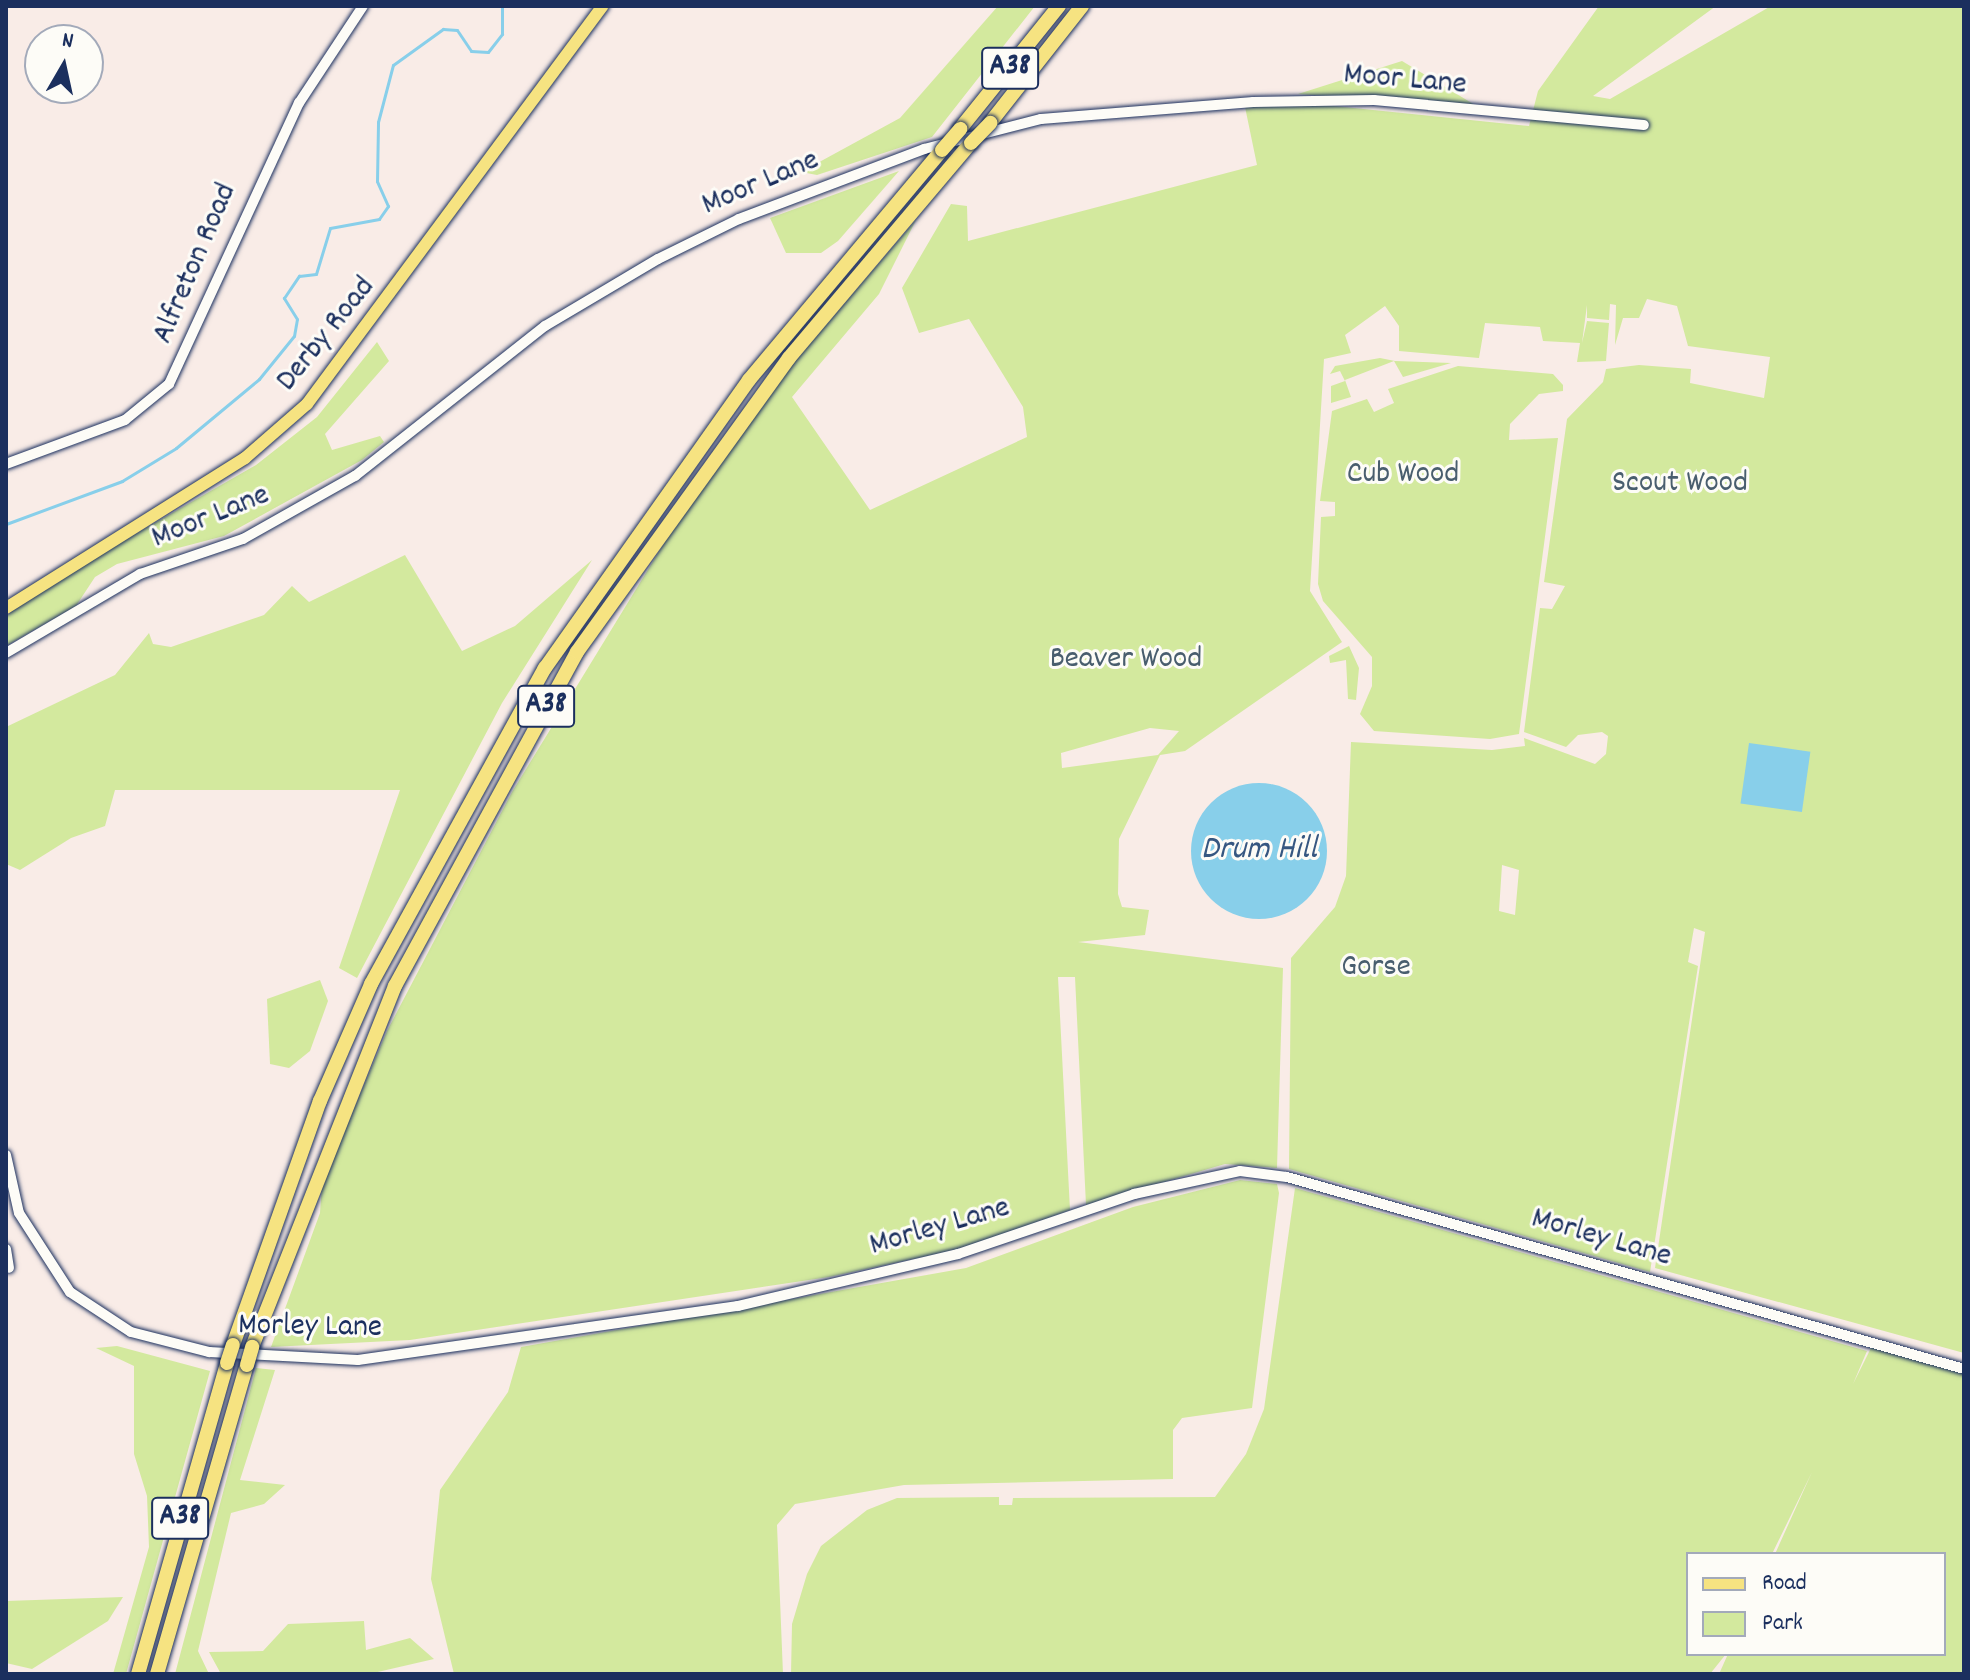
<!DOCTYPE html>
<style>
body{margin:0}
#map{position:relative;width:1970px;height:1680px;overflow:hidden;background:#f9ece7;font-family:Dekko,sans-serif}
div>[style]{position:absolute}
.green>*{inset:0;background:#d3e99e}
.water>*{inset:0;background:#88cfea;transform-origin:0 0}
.round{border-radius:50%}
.stream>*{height:3px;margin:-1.5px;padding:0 1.5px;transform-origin:1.5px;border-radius:1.5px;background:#88cfea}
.roads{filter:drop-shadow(0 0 2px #1b2f5e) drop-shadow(0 0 2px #1b2f5e)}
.minor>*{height:10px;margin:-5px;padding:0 5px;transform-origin:5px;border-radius:5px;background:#fdfcf7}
.major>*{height:12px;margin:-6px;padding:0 6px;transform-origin:6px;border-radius:6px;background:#f6e381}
.highway>*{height:14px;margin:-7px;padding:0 7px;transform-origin:7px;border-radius:7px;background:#f6e381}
.bridges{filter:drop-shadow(0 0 2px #1b2f5e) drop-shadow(0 0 2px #1b2f5e)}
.highway-bridge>*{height:14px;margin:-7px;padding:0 7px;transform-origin:7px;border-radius:7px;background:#f6e381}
span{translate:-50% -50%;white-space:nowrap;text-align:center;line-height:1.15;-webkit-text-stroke:6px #fdfcf7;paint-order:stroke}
.shield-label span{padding:2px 6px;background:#fdfcf7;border:2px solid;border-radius:6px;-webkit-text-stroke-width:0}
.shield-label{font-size:30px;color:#1b2f5e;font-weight:700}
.street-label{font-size:32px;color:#1b2f5e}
.park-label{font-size:32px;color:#495e6e}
.water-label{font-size:34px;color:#365781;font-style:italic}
.frame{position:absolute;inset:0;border:8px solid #1b2f5e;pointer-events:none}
.legend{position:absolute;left:1686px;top:1552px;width:260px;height:104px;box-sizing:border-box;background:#fdfcf7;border:2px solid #a3aaba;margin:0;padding:10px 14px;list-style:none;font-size:24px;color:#1b2f5e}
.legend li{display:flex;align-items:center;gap:16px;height:40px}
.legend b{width:40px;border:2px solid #a3aaba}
.north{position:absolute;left:24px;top:24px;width:80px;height:80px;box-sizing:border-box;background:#fdfcf7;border:2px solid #a3aaba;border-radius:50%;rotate:9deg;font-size:22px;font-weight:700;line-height:32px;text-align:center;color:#1b2f5e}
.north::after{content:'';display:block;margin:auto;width:28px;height:36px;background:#1b2f5e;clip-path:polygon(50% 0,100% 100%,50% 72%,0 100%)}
</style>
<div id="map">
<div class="green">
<div style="clip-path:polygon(998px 6px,1035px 6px,932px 137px,817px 175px,801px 172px,900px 118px)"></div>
<div style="clip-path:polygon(evenodd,1599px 6px,1716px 6px,1593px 96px,1610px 99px,1771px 6px,1964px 6px,1964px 1353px,1655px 1268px,1705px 932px,1694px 928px,1688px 962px,1698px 966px,1650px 1272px,1289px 1169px,1291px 958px,1335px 907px,1346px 876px,1351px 742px,1492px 750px,1525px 746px,1524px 738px,1595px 764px,1606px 754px,1608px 736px,1602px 732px,1578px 735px,1566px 747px,1524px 732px,1540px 608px,1552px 609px,1565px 586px,1544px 582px,1567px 419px,1603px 382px,1606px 369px,1639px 365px,1691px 369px,1690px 383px,1764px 398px,1770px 357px,1688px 346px,1677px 306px,1647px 299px,1639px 318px,1623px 318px,1615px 345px,1616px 305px,1610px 304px,1609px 320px,1587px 318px,1587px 305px,1582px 343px,1587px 321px,1609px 323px,1606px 361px,1577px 362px,1580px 343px,1543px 341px,1540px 327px,1485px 323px,1479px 358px,1399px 351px,1399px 326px,1385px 306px,1345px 335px,1351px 353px,1324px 359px,1310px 591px,1342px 642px,1185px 751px,1160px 755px,1119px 839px,1118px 894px,1122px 907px,1149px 910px,1145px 935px,1078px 942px,1283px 968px,1277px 1168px,1225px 1164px,1086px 1205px,1075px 977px,1058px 977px,1070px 1210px,969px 1247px,829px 1277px,410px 1340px,271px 1347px,320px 1213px,322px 1184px,387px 1031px,512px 792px,690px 501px,779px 380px,916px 220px,879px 294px,792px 397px,870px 510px,1027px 437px,1023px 407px,969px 319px,919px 333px,902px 288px,951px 204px,967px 206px,968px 241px,1257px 165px,1245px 107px,1315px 104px,1529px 126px,1538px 91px,1599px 6px,1150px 728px,1179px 731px,1158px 755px,1062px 768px,1061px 753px,1150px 728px,1599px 6px,1502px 865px,1519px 870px,1515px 915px,1499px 911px,1502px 865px)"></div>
<div style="clip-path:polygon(1402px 61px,1480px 108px,1298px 94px)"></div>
<div style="clip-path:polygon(899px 171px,838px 241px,821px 253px,786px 253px,770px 218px)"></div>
<div style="clip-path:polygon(377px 342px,389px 361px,325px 434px,332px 450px,380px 436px,384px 442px,362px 460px,224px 536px,117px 564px,95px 577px,76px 606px,6px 646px,6px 617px,27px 596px,256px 465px,317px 417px)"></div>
<div style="clip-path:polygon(1380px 358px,1395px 361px,1451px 363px,1403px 377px,1394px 361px,1345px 380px,1351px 397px,1331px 403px,1331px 386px,1345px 381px,1340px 371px,1330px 374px,1335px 366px)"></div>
<div style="clip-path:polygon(1458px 366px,1553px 374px,1563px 385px,1563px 391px,1539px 394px,1510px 424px,1509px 440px,1558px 438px,1519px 734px,1490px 739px,1374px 731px,1360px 714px,1372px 686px,1372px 657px,1323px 601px,1318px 584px,1321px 517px,1335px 516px,1335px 502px,1320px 501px,1332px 411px,1367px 399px,1374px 412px,1394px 403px,1388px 389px)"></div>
<div style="clip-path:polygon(405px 555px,462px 651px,515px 626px,592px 560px,502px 703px,357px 978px,339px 968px,400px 790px,115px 790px,105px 826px,71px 838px,20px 870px,6px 864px,6px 727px,115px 675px,149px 633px,153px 644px,171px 647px,264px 615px,292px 586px,309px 602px)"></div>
<div style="clip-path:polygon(1349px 646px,1359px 668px,1356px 700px,1348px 699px,1346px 660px,1330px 663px,1329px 656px)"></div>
<div style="clip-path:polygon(320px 980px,328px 1001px,310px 1051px,289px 1068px,270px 1064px,267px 999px)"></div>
<div style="clip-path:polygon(1240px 1180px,1277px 1184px,1279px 1193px,1252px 1408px,1182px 1418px,1173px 1430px,1173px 1479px,904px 1485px,795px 1504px,777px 1525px,783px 1674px,454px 1674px,431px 1579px,440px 1490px,508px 1392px,521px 1347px,966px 1268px,1133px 1207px)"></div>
<div style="clip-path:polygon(1295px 1188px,1867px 1351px,1853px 1384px,1872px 1346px,1964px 1372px,1964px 1674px,1719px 1674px,1728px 1654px,1944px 1654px,1944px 1554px,1775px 1554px,1812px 1472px,1772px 1554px,1688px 1554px,1688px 1654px,1726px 1654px,1710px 1674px,791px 1674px,792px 1624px,807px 1574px,821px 1546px,867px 1510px,897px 1498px,999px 1497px,999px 1505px,1012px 1505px,1013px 1498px,1215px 1497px,1246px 1454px,1264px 1409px)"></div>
<div style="clip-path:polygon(117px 1346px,210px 1371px,126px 1674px,113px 1674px,149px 1547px,147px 1496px,134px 1454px,134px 1366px,96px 1348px)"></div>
<div style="clip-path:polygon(256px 1368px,275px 1370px,240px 1480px,285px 1485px,264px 1504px,231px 1513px,198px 1651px,209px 1674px,175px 1674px)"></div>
<div style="clip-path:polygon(123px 1597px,108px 1621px,32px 1669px,6px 1663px,6px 1601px)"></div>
<div style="clip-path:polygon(364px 1621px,366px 1650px,410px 1638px,434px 1659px,369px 1674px,221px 1674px,209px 1652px,263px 1651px,288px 1624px)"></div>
</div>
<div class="water">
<div style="left:1749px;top:743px;width:62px;height:61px;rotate:8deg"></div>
<div class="round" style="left:1191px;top:783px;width:136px;height:136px"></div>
</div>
<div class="stream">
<div style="left:6px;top:524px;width:124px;rotate:-20.3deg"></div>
<div style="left:122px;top:481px;width:63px;rotate:-31.4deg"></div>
<div style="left:176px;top:448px;width:108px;rotate:-39.7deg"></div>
<div style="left:259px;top:379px;width:55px;rotate:-50.9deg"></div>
<div style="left:294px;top:336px;width:17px;rotate:-80deg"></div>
<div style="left:297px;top:319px;width:25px;rotate:-122deg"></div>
<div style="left:284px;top:298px;width:27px;rotate:-56deg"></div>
<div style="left:299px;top:276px;width:17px;rotate:-7deg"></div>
<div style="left:316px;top:274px;width:48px;rotate:-73.1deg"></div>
<div style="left:330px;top:228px;width:50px;rotate:-10.4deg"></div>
<div style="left:379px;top:219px;width:16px;rotate:-55deg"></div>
<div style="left:388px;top:206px;width:27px;rotate:-114deg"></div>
<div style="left:377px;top:181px;width:59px;rotate:-89deg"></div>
<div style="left:378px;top:122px;width:59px;rotate:-75.3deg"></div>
<div style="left:393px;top:65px;width:62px;rotate:-35.8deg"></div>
<div style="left:443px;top:29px;width:14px;rotate:4deg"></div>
<div style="left:457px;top:30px;width:25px;rotate:56deg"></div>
<div style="left:471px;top:51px;width:17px;rotate:3deg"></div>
<div style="left:488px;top:52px;width:23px;rotate:-52deg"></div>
<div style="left:502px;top:34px;width:28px;rotate:-90deg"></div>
</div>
<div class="roads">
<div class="minor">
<div style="left:6px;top:464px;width:127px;rotate:-20.3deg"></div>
<div style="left:125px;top:420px;width:57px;rotate:-39.3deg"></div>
<div style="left:169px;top:384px;width:310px;rotate:-65.2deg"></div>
<div style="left:299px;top:103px;width:116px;rotate:-56.6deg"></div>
<div style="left:6px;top:653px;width:156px;rotate:-30.5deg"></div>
<div style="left:140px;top:574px;width:109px;rotate:-18.8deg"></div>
<div style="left:243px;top:539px;width:129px;rotate:-29.4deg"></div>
<div style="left:355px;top:476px;width:242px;rotate:-38.3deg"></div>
<div style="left:545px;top:326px;width:131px;rotate:-30.7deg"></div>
<div style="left:658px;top:259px;width:90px;rotate:-26.3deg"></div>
<div style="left:739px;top:219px;width:198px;rotate:-20.7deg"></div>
<div style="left:924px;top:149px;width:121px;rotate:-14.4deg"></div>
<div style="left:1041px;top:119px;width:213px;rotate:-4.6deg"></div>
<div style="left:1253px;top:102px;width:121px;rotate:-0.9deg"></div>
<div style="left:1374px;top:100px;width:271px;rotate:5.3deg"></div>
<div style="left:6px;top:1155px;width:59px;rotate:77.4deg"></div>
<div style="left:19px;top:1213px;width:94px;rotate:57.2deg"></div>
<div style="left:70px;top:1292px;width:73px;rotate:33.3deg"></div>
<div style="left:131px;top:1332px;width:81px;rotate:14.4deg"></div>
<div style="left:209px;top:1352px;width:149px;rotate:3.1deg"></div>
<div style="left:358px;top:1360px;width:384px;rotate:-8.1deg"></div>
<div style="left:738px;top:1306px;width:226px;rotate:-13.3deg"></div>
<div style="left:958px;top:1254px;width:186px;rotate:-18.8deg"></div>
<div style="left:1134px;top:1194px;width:108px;rotate:-12.2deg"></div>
<div style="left:1240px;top:1171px;width:47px;rotate:7.3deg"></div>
<div style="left:1287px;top:1177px;width:704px;rotate:15.83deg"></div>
<div style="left:6px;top:1249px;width:19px;rotate:81deg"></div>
</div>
<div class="major">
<div style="left:6px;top:608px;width:282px;rotate:-32.1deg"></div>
<div style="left:245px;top:458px;width:82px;rotate:-41.1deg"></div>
<div style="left:307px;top:404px;width:496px;rotate:-53.4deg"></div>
</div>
<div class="highway">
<div style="left:990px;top:123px;width:149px;rotate:-51.8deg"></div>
<div style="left:960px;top:129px;width:158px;rotate:-51.2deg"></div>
<div style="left:233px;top:1345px;width:259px;rotate:-70.4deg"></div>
<div style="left:320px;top:1101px;width:128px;rotate:-66.4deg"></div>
<div style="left:371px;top:984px;width:361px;rotate:-61.2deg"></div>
<div style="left:545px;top:668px;width:353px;rotate:-54.7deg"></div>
<div style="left:749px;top:380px;width:300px;rotate:-50deg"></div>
<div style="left:252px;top:1347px;width:388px;rotate:-68.4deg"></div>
<div style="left:395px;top:986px;width:380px;rotate:-61.4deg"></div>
<div style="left:577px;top:652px;width:362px;rotate:-54.2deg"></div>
<div style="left:789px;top:358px;width:282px;rotate:-49.8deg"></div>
<div style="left:138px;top:1674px;width:323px;rotate:-74deg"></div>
<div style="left:157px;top:1674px;width:322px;rotate:-73.8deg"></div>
</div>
</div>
<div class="bridges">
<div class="highway-bridge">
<div style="left:971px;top:143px;width:28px;rotate:-46deg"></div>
<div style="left:942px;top:150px;width:28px;rotate:-49deg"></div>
<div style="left:227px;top:1363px;width:19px;rotate:-72deg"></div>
<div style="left:247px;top:1365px;width:19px;rotate:-74deg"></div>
</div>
</div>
<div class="shield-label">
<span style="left:1010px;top:68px">A38</span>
<span style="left:546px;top:706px">A38</span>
<span style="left:180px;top:1518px">A38</span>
</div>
<div class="street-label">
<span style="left:1405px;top:81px;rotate:5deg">Moor Lane</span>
<span style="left:761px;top:184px;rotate:-23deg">Moor Lane</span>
<span style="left:196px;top:264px;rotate:-67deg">Alfreton Road</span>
<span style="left:327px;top:335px;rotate:-51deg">Derby Road</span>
<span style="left:211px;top:518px;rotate:-22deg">Moor Lane</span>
<span style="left:940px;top:1228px;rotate:-16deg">Morley Lane</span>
<span style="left:1601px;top:1239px;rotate:16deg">Morley Lane</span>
<span style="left:310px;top:1328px;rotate:1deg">Morley Lane</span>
</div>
<div class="park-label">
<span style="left:1403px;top:475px">Cub Wood</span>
<span style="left:1680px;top:484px">Scout Wood</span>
<span style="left:1126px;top:660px">Beaver Wood</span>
<span style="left:1376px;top:968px">Gorse</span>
</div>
<div class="water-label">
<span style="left:1259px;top:851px">Drum Hill</span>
</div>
<div class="frame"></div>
<ul class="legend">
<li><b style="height:10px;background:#f6e381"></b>Road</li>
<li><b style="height:22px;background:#d3e99e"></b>Park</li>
</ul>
<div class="north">N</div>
</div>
